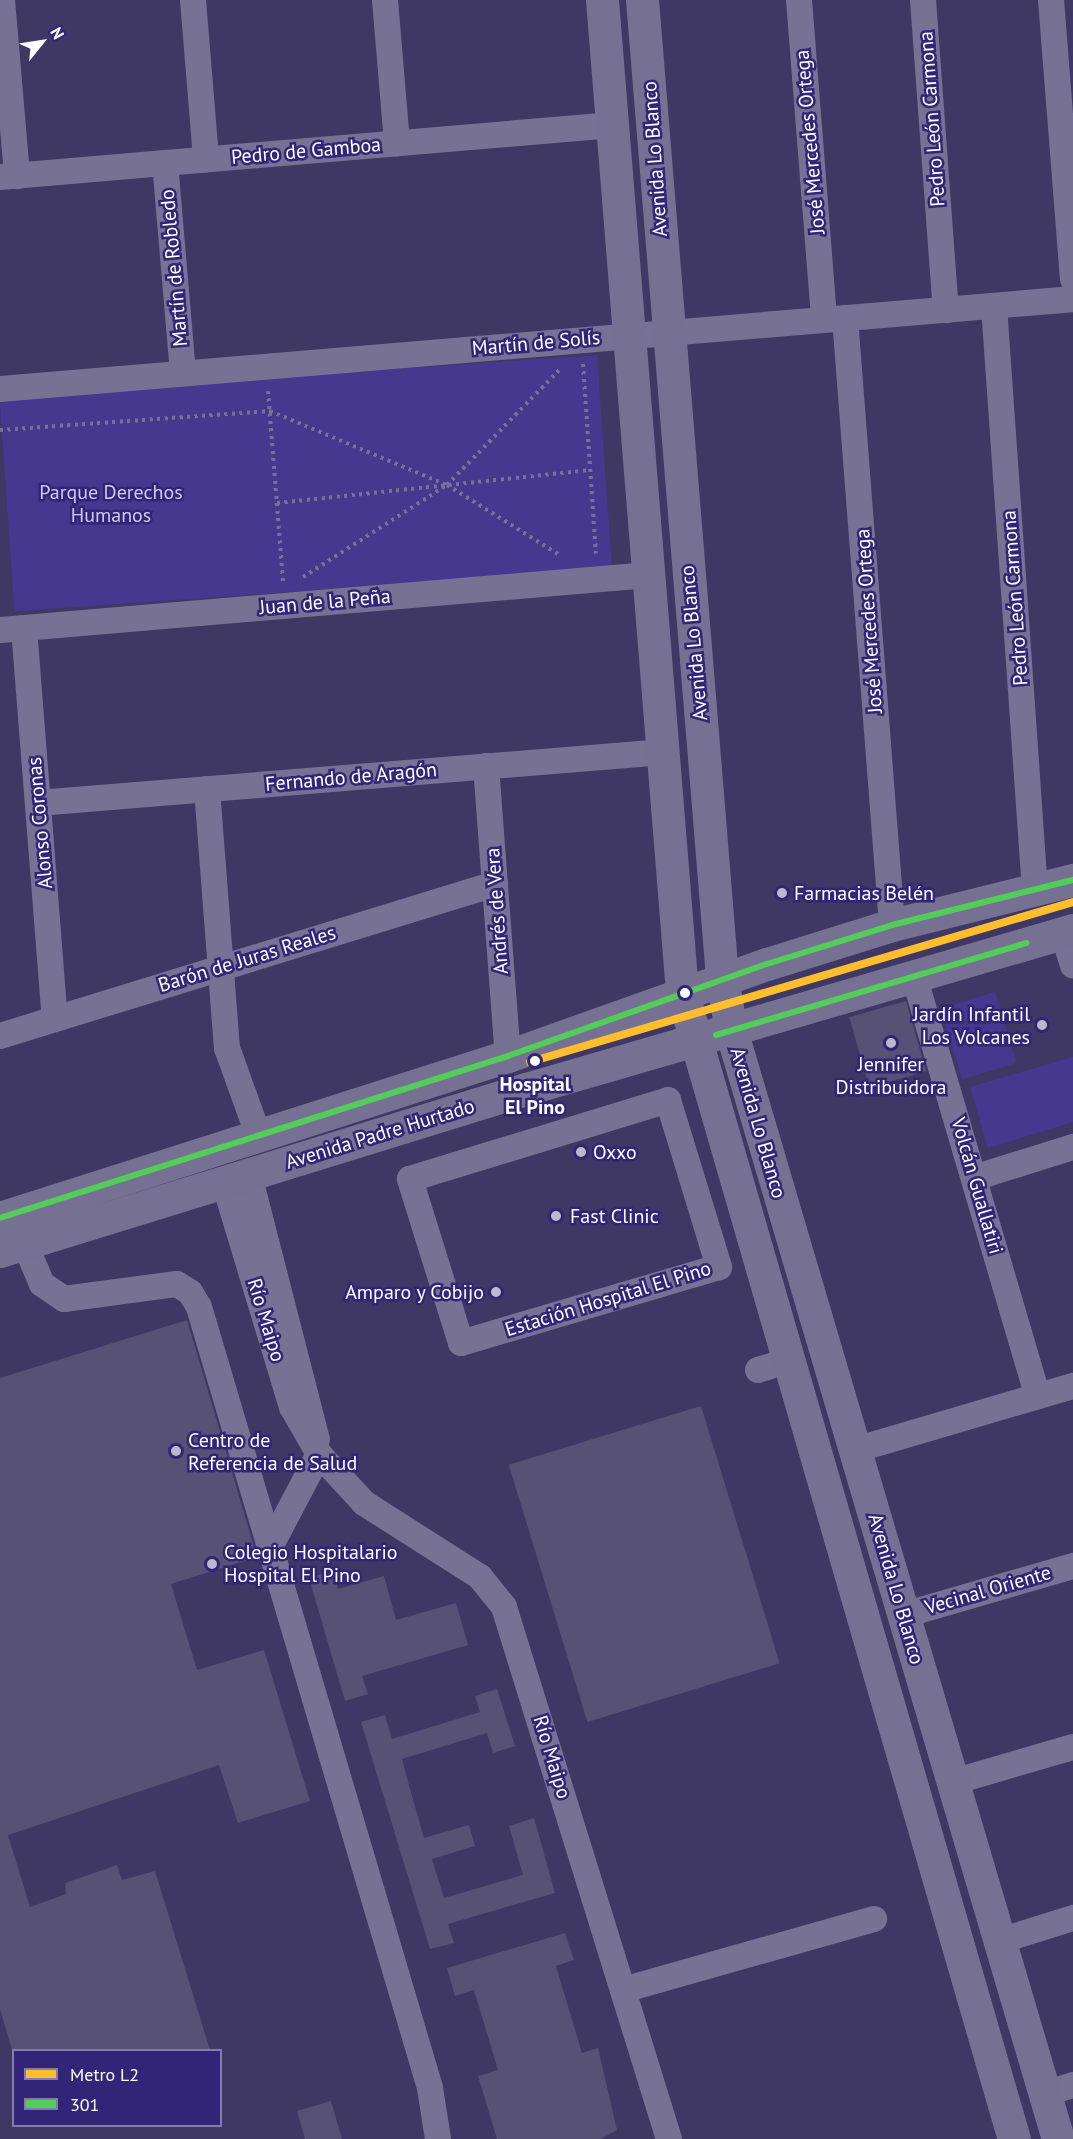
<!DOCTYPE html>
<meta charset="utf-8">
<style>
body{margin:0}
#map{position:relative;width:1073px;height:2139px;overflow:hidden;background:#3f3865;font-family:"PT Sans",sans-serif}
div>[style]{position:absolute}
.green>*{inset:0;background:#46388f;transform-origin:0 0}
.building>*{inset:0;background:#575176;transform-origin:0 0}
.path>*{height:4px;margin-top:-2px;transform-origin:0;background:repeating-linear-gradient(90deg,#777294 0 3px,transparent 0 7.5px)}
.minor>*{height:26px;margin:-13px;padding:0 13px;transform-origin:13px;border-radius:13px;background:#777294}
.major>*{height:33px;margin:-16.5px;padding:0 16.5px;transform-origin:16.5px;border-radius:16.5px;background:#767193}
.bus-1>*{height:6px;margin:-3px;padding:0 3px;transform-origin:3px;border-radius:3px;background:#53cd59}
.metro-1>*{height:8px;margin:-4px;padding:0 4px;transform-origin:4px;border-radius:4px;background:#ffbe2e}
.dots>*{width:16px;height:16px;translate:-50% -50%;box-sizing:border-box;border:3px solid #322578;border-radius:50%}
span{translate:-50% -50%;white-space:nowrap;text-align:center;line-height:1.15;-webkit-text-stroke:5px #322578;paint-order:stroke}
.street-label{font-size:20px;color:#fff}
.park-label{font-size:20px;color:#cfc9f3}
.poi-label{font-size:20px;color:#fff}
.left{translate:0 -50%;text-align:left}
.right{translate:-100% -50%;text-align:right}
.stop-label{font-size:20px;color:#fff;font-weight:700}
.legend{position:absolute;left:12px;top:2049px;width:210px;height:78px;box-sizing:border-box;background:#322578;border:2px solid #847cae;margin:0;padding:8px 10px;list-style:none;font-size:18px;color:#fff}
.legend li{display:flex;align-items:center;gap:12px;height:30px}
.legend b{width:30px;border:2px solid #847cae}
.north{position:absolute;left:12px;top:12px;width:60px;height:60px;-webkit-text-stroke:4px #322578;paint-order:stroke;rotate:60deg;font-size:16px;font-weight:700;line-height:24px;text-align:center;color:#fff}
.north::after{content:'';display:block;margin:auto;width:21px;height:27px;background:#fff;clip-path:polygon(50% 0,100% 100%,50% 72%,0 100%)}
</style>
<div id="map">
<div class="green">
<div style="left:597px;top:355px;width:215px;height:599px;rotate:86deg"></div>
<div style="left:995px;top:992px;width:74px;height:57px;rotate:73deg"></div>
<div style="clip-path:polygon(1073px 1057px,1073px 1122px,988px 1148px,970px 1087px)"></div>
</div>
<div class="building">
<div style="left:906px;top:1001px;width:73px;height:59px;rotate:74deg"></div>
<div style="clip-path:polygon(187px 1320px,257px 1557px,171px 1584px,197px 1670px,264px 1650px,310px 1801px,238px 1823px,219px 1765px,8px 1835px,30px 1907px,66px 1894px,65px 1883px,117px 1865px,122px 1880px,155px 1871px,210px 2050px,12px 2050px,0 2009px,0 1378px)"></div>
<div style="left:701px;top:1406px;width:269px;height:201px;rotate:73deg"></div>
<div style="clip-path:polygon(333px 1571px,338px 1589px,384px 1576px,396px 1620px,456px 1603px,468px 1645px,362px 1676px,368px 1694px,345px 1701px,309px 1578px)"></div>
<div style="clip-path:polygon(497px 1689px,515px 1746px,493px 1753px,487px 1733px,402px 1759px,410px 1789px,424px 1838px,469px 1825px,475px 1846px,432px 1859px,444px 1898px,523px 1875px,509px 1826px,534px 1818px,555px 1893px,448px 1924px,454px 1943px,430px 1949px,361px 1722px,385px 1715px,392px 1739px,480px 1712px,475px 1696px)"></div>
<div style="clip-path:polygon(565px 1933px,574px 1960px,556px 1966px,582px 2053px,598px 2048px,617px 2130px,601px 2139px,497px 2139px,478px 2076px,498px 2070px,474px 1990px,455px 1996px,447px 1968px)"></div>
<div style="clip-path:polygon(331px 2101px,342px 2139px,305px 2139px,297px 2111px)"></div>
</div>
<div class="path">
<div style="left:583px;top:364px;width:190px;rotate:86.1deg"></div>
<div style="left:268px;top:391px;width:191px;rotate:85.5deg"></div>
<div style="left:0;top:430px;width:271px;rotate:-4deg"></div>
<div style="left:270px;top:411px;width:192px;rotate:22.7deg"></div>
<div style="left:447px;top:485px;width:134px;rotate:31.9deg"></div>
<div style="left:277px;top:503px;width:315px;rotate:-6deg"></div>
<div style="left:303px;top:577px;width:171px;rotate:-32.6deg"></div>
<div style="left:447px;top:485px;width:163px;rotate:-45.7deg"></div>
</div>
<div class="minor">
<div style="left:2px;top:0;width:177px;rotate:85.1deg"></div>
<div style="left:193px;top:0;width:160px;rotate:85.3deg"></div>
<div style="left:385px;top:0;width:144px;rotate:85.2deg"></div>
<div style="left:799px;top:0;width:320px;rotate:85.5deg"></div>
<div style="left:923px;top:0;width:311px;rotate:85.8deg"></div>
<div style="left:1051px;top:0;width:280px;rotate:85.5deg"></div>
<div style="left:165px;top:163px;width:211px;rotate:85.1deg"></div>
<div style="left:0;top:177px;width:615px;rotate:-4.85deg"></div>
<div style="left:994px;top:306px;width:586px;rotate:85.99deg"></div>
<div style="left:845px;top:318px;width:609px;rotate:85.57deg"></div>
<div style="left:0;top:389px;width:1077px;rotate:-4.79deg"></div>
<div style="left:24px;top:628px;width:392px;rotate:85.5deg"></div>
<div style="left:0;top:630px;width:651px;rotate:-4.84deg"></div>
<div style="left:486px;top:766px;width:291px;rotate:85.7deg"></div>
<div style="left:207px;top:789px;width:260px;rotate:85.6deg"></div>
<div style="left:227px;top:1048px;width:95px;rotate:70.2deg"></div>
<div style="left:38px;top:803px;width:628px;rotate:-4.66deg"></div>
<div style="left:1063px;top:933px;width:34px;rotate:73deg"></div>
<div style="left:914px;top:976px;width:438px;rotate:73.6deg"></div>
<div style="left:0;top:1036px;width:518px;rotate:-17.07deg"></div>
<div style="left:668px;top:1100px;width:175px;rotate:73deg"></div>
<div style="left:719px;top:1267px;width:269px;rotate:163.6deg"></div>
<div style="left:461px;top:1343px;width:172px;rotate:-107.3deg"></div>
<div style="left:410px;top:1179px;width:270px;rotate:-17deg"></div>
<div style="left:249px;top:1175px;width:273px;rotate:75.6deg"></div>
<div style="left:974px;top:1178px;width:104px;rotate:-17.4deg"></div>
<div style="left:224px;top:1182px;width:235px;rotate:73.2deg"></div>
<div style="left:292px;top:1407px;width:54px;rotate:60.1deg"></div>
<div style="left:319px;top:1454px;width:67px;rotate:47.4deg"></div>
<div style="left:364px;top:1503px;width:138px;rotate:32.5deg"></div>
<div style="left:480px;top:1577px;width:38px;rotate:51deg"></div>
<div style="left:504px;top:1607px;width:557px;rotate:72.77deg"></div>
<div style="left:25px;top:1244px;width:43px;rotate:67deg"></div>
<div style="left:42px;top:1284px;width:27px;rotate:34deg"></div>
<div style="left:64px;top:1299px;width:114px;rotate:-7.6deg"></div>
<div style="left:177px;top:1284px;width:15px;rotate:32deg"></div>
<div style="left:190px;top:1292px;width:17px;rotate:59deg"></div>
<div style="left:199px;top:1307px;width:814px;rotate:73.52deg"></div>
<div style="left:430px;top:2088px;width:52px;rotate:81.1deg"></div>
<div style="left:758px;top:1370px;width:31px;rotate:-17deg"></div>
<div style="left:855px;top:1450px;width:227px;rotate:-16.4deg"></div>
<div style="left:270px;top:1547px;width:105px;rotate:-62.2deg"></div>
<div style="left:904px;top:1615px;width:176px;rotate:-16.2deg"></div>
<div style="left:953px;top:1782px;width:125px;rotate:-16.3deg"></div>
<div style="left:1000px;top:1941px;width:77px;rotate:-17.5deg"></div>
<div style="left:623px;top:1990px;width:261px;rotate:-15.8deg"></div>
<div style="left:1045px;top:2094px;width:29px;rotate:-18deg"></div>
</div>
<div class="major">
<div style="left:602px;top:0;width:995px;rotate:85.39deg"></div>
<div style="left:682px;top:992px;width:1194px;rotate:73.86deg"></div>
<div style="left:642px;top:0;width:981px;rotate:85.32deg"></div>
<div style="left:722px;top:978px;width:53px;rotate:80.2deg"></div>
<div style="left:731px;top:1030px;width:1156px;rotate:73.57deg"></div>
<div style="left:0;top:1218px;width:533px;rotate:-17.69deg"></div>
<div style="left:508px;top:1056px;width:275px;rotate:-19.6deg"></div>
<div style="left:767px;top:964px;width:131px;rotate:-17.3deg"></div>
<div style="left:892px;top:925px;width:187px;rotate:-14deg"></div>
<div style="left:0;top:1251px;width:550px;rotate:-17.12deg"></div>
<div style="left:526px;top:1089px;width:570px;rotate:-16.21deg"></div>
</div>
<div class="bus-1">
<div style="left:716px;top:1035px;width:324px;rotate:-16.5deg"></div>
<div style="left:0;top:1218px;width:533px;rotate:-17.69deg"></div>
<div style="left:508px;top:1056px;width:275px;rotate:-19.6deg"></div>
<div style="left:767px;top:964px;width:131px;rotate:-17.3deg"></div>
<div style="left:892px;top:925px;width:187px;rotate:-14deg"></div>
</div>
<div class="metro-1">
<div style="left:530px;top:1062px;width:566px;rotate:-16.42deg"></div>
</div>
<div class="dots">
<div style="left:782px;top:893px;background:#bcb9c9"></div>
<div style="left:685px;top:993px;background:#fff"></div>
<div style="left:1042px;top:1025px;background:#bcb9c9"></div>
<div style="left:891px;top:1043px;background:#bcb9c9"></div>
<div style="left:535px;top:1061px;background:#fff"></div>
<div style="left:581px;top:1152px;background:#bcb9c9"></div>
<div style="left:556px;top:1216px;background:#bcb9c9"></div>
<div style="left:496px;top:1292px;background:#bcb9c9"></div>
<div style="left:176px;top:1451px;background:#bcb9c9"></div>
<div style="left:212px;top:1564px;background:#bcb9c9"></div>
</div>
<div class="street-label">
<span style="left:932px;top:119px;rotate:-94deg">Pedro León Carmona</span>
<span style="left:810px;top:142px;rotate:-95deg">José Mercedes Ortega</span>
<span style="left:306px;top:151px;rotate:-5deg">Pedro de Gamboa</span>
<span style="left:655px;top:159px;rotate:-94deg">Avenida Lo Blanco</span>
<span style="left:174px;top:268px;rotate:-95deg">Martín de Robledo</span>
<span style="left:536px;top:343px;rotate:-5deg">Martín de Solís</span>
<span style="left:1015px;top:598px;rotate:-94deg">Pedro León Carmona</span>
<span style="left:325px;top:602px;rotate:-5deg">Juan de la Peña</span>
<span style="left:869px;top:621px;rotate:-94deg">José Mercedes Ortega</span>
<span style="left:694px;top:643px;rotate:-95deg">Avenida Lo Blanco</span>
<span style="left:351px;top:777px;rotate:-5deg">Fernando de Aragón</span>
<span style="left:40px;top:823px;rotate:-95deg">Alonso Coronas</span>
<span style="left:497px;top:911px;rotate:-94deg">Andrés de Vera</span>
<span style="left:247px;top:959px;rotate:-17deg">Barón de Juras Reales</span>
<span style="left:758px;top:1123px;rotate:74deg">Avenida Lo Blanco</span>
<span style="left:380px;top:1134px;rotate:-17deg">Avenida Padre Hurtado</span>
<span style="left:977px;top:1186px;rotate:74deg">Volcán Guallatiri</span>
<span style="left:608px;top:1299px;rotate:-17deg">Estación Hospital El Pino</span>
<span style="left:266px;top:1320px;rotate:73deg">Río Maipo</span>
<span style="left:896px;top:1589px;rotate:74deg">Avenida Lo Blanco</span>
<span style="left:988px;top:1590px;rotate:-16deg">Vecinal Oriente</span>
<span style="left:552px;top:1757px;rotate:73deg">Río Maipo</span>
</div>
<div class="park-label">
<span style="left:111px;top:504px">Parque Derechos<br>Humanos</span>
</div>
<div class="poi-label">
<span class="left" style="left:794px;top:893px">Farmacias Belén</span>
<span class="right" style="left:1030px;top:1026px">Jardín Infantil<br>Los Volcanes</span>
<span style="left:891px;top:1076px">Jennifer<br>Distribuidora</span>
<span class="left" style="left:593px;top:1152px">Oxxo</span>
<span class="left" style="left:570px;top:1216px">Fast Clinic</span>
<span class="right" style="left:484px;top:1292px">Amparo y Cobijo</span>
<span class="left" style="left:188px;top:1452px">Centro de<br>Referencia de Salud</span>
<span class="left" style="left:224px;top:1564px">Colegio Hospitalario<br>Hospital El Pino</span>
</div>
<div class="stop-label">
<span style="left:535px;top:1096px">Hospital<br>El Pino</span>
</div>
<ul class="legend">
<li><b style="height:8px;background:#ffbe2e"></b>Metro L2</li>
<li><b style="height:8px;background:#53cd59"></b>301</li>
</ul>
<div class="north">N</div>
</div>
